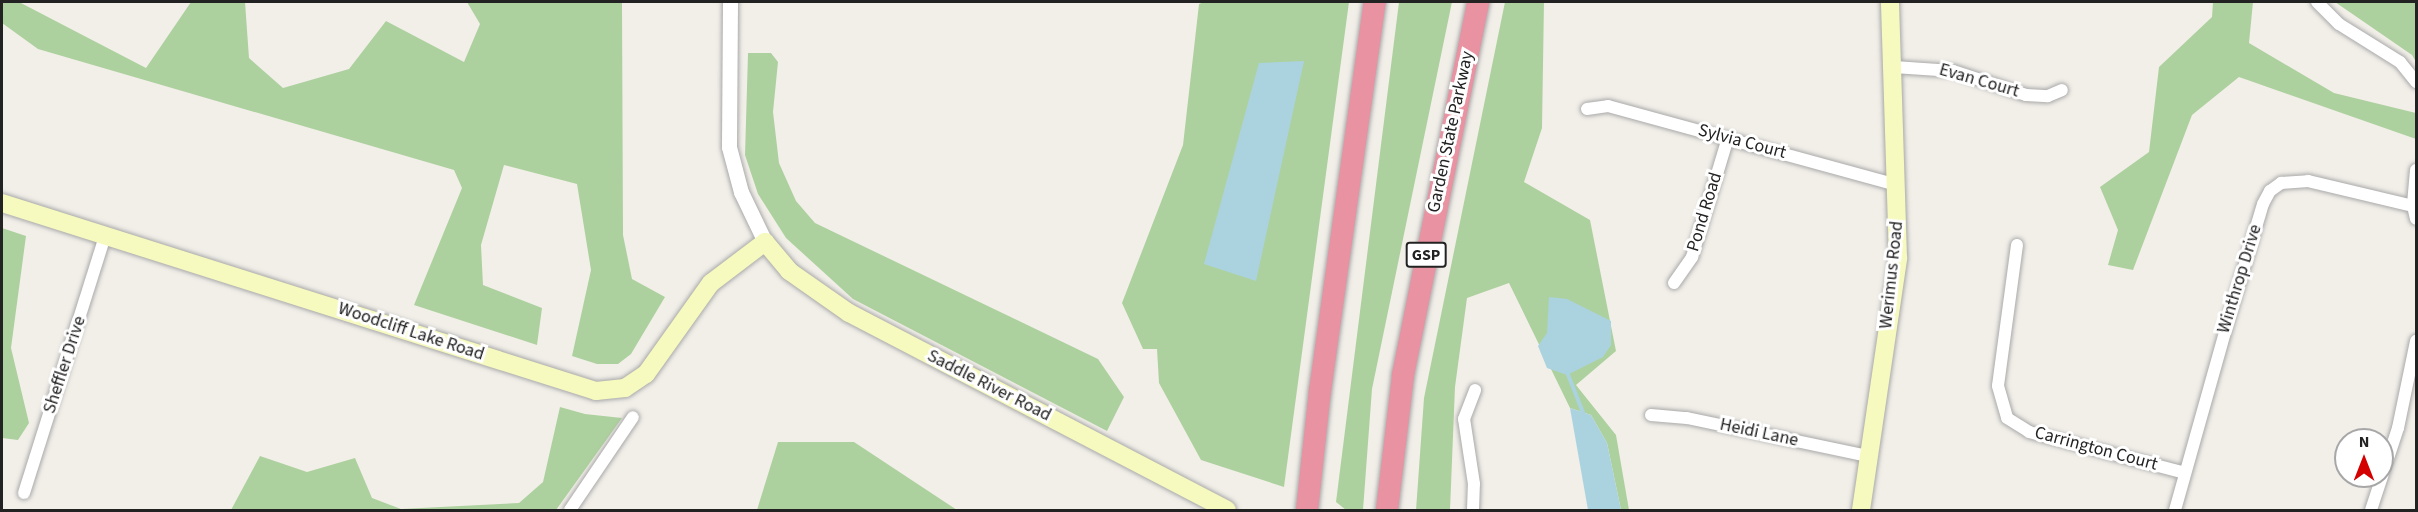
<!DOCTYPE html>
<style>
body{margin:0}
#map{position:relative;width:2418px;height:512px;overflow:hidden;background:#f2efe9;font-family:"Source Sans 3",sans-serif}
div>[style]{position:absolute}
.forest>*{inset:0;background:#add19e}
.water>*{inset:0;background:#aad3df}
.stream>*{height:4px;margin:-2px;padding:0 2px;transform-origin:2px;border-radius:2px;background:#aad3df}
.roads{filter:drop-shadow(0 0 2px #a9a9a9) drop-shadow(0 0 2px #a9a9a9)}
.minor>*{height:12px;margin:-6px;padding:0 6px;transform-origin:6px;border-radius:6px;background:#fff}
.tertiary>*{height:15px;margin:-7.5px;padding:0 7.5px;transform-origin:7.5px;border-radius:7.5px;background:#fff}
.secondary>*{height:18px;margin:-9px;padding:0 9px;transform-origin:9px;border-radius:9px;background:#f7fabf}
.motorway>*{height:22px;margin:-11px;padding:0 11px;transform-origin:11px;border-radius:11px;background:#e892a2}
span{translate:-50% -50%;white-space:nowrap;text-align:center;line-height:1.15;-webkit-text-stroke:6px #fff;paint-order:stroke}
.shield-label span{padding:2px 4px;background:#fff;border:2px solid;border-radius:4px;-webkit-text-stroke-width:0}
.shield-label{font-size:16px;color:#222;font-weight:700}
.street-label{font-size:18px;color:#222}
.frame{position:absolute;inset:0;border:3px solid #222;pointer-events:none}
.north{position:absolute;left:2334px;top:428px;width:60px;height:60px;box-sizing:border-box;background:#fff;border:2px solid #a7a7a7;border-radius:50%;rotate:0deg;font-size:16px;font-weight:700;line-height:24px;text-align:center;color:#222}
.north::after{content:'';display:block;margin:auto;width:21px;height:27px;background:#d40000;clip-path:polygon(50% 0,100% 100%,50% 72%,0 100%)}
</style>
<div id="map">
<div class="forest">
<div style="clip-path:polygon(2px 2px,19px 2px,146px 68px,191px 2px,245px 2px,249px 58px,283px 88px,349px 69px,386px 21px,464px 62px,480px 24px,467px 2px,622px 2px,623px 235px,632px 279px,665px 297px,631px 354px,618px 364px,597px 364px,572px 356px,591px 270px,577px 184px,504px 165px,481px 245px,483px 285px,542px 308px,537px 345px,414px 305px,462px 188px,454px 170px,38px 49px,2px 23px)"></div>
<div style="clip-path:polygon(1204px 2px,1349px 2px,1284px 487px,1201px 460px,1159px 383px,1157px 349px,1143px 349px,1122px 303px,1183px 145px,1199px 4px)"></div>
<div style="clip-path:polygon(1399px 2px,1452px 2px,1372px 389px,1363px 510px,1346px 510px,1336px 502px)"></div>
<div style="clip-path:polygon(1505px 2px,1544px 2px,1542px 128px,1524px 182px,1590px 220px,1616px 351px,1576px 385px,1616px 435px,1629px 510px,1621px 510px,1607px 443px,1591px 415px,1570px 408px,1509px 283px,1467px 298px,1455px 387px,1450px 510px,1416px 510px,1424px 398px)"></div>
<div style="clip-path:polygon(2213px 2px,2253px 2px,2249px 43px,2334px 93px,2416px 113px,2416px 139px,2239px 77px,2192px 115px,2133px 270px,2108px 265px,2118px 230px,2100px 187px,2149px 152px,2159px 67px,2212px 17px)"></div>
<div style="clip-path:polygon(2335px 2px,2416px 2px,2416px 62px,2412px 55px)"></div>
<div style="clip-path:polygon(748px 53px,771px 53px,778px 62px,773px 112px,779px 163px,796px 201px,815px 223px,1098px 359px,1124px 397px,1107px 431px,853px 299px,786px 238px,758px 194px,745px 155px)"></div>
<div style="clip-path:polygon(2px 228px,26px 236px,11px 348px,29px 423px,18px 440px,2px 438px)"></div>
<div style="clip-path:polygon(560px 407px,585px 414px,622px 418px,556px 510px,231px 510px,260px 456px,307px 472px,355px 458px,372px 498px,401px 509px,519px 503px,543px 482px)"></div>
<div style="clip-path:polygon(778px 442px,854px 442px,957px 510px,757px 510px)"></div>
</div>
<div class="water">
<div style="clip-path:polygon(1304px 61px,1256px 281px,1204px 264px,1259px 63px)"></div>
<div style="clip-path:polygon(1549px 297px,1567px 299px,1611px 321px,1611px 345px,1603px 357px,1567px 375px,1547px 368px,1538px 346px,1547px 333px)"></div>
<div style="clip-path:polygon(1570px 408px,1591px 415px,1607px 443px,1621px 510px,1588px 510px)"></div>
</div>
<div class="stream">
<div style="left:1567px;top:372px;width:46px;rotate:68.4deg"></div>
</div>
<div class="roads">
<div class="minor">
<div style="left:2317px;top:2px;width:31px;rotate:45deg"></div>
<div style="left:2339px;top:24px;width:72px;rotate:31.9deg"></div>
<div style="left:2400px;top:62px;width:26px;rotate:51deg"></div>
<div style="left:1894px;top:67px;width:59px;rotate:3.9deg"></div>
<div style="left:1953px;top:71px;width:77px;rotate:18.2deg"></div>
<div style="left:2026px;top:95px;width:22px;rotate:3deg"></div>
<div style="left:2048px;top:96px;width:15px;rotate:-23deg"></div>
<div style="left:1587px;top:109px;width:21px;rotate:-8deg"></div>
<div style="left:1608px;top:106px;width:300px;rotate:15.3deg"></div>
<div style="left:2416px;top:170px;width:36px;rotate:95deg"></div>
<div style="left:2413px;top:206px;width:13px;rotate:77deg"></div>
<div style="left:2017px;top:245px;width:142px;rotate:97.7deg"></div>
<div style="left:1998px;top:386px;width:33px;rotate:74deg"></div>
<div style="left:2007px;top:418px;width:26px;rotate:32deg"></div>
<div style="left:2029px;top:432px;width:161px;rotate:14.7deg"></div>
<div style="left:1674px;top:283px;width:32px;rotate:-55deg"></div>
<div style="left:1692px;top:257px;width:124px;rotate:-73.2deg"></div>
<div style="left:1651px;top:415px;width:36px;rotate:5deg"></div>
<div style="left:1687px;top:418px;width:184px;rotate:11.9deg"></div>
<div style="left:24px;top:493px;width:269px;rotate:-72.5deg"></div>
<div style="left:570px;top:510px;width:112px;rotate:-55.9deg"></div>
<div style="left:1473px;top:510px;width:26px;rotate:-88deg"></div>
<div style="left:1474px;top:484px;width:66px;rotate:-98.7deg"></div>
<div style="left:1464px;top:419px;width:31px;rotate:-69deg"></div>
<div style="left:2175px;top:510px;width:189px;rotate:-74.3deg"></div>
<div style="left:2226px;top:328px;width:129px;rotate:-73.4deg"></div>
<div style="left:2263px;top:204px;width:15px;rotate:-62deg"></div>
<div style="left:2270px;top:191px;width:14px;rotate:-36deg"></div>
<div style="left:2281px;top:183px;width:27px;rotate:-4deg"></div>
<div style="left:2308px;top:181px;width:108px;rotate:13.4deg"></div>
<div style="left:2371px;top:510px;width:86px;rotate:-71.8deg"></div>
<div style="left:2398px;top:428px;width:89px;rotate:-78.3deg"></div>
</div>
<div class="tertiary">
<div style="left:730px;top:2px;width:145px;rotate:90.4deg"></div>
<div style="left:729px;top:147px;width:47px;rotate:75.1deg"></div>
<div style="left:741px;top:192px;width:55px;rotate:64.4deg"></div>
</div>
<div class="secondary">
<div style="left:2px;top:203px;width:623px;rotate:17.56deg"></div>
<div style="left:596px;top:391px;width:29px;rotate:-6deg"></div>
<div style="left:625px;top:388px;width:25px;rotate:-34deg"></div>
<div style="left:646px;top:374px;width:112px;rotate:-54.5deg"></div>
<div style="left:711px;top:283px;width:68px;rotate:-37.2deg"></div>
<div style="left:765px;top:242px;width:38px;rotate:50deg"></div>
<div style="left:789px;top:271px;width:73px;rotate:35deg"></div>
<div style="left:849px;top:313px;width:426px;rotate:27.5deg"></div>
<div style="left:1861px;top:510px;width:255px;rotate:-81.6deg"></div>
<div style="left:1898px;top:258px;width:256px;rotate:-91.8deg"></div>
</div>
<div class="motorway">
<div style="left:1307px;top:510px;width:120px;rotate:-83.8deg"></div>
<div style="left:1320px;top:391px;width:393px;rotate:-82deg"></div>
<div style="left:1387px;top:510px;width:136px;rotate:-83.2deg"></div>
<div style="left:1403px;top:375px;width:380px;rotate:-78.6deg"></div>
</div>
</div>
<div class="shield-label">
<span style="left:1426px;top:255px">GSP</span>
</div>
<div class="street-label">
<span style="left:1979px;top:81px;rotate:16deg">Evan Court</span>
<span style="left:1451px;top:132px;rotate:-78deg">Garden State Parkway</span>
<span style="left:1742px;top:142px;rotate:15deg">Sylvia Court</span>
<span style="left:1705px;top:212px;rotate:-73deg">Pond Road</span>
<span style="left:1892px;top:275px;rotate:-84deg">Werimus Road</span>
<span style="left:2240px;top:279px;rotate:-73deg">Winthrop Drive</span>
<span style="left:411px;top:332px;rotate:18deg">Woodcliff Lake Road</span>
<span style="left:65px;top:365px;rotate:-72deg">Sheffler Drive</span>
<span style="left:989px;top:386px;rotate:27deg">Saddle River Road</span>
<span style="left:1759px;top:433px;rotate:12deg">Heidi Lane</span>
<span style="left:2096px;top:449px;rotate:15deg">Carrington Court</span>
</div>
<div class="frame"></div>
<div class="north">N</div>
</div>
